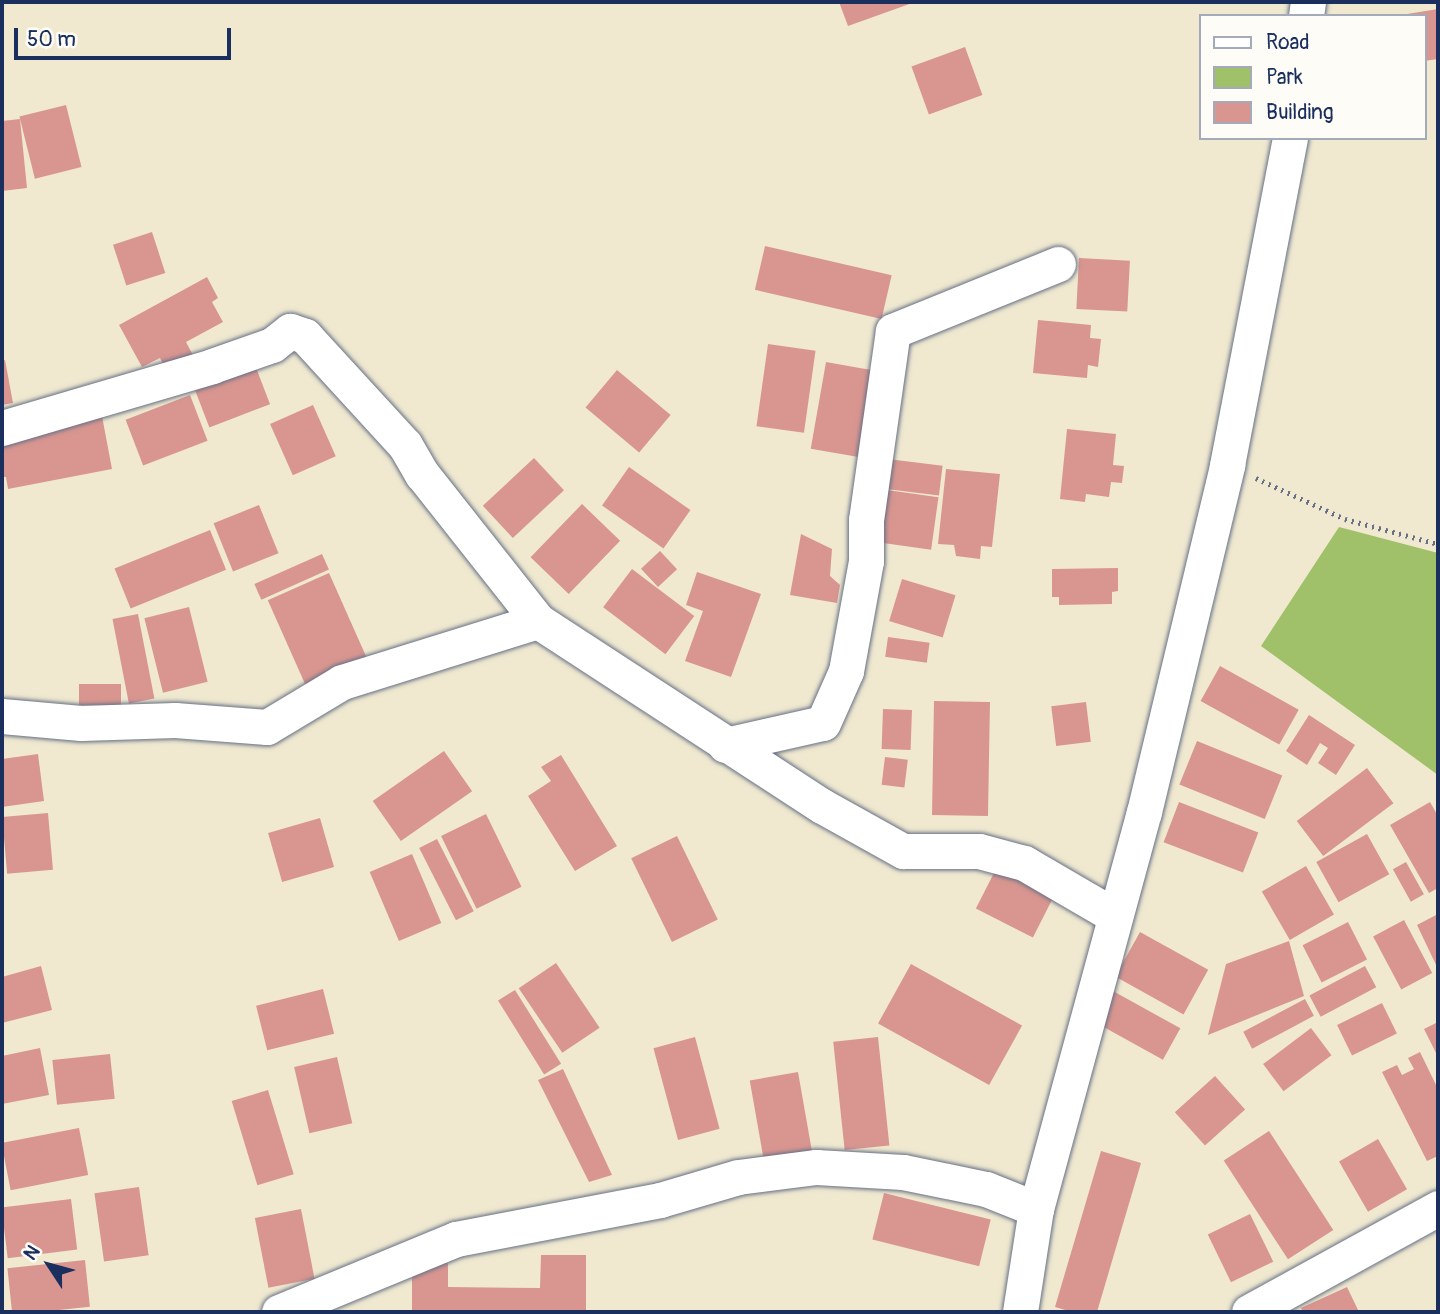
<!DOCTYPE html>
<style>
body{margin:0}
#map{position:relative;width:1440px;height:1314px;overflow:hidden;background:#f0e9d0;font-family:Pangolin,sans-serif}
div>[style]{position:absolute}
.green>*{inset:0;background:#a0c069}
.building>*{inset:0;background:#d99690;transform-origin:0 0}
.path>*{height:4.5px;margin-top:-2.25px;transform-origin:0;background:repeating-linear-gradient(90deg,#667086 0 2px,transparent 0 7px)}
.roads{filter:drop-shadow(0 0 2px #667086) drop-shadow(0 0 2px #667086)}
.minor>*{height:35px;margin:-17.5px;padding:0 17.5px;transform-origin:17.5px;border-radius:17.5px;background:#fff}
span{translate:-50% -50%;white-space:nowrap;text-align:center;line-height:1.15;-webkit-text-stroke:6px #fdfcf7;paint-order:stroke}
.frame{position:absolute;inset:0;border:4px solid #1b2f5e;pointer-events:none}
.legend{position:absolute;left:1199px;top:14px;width:228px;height:126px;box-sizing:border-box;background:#fdfcf7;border:2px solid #a3aaba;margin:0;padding:9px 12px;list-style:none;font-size:21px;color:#1b2f5e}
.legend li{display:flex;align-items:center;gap:14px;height:35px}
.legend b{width:35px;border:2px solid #a3aaba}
.north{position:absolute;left:14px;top:1230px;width:70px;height:70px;-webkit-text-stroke:5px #fdfcf7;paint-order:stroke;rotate:306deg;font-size:19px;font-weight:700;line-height:28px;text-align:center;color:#1b2f5e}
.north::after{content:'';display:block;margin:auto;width:24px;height:32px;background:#1b2f5e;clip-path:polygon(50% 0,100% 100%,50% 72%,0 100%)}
.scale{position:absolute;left:14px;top:28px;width:217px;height:32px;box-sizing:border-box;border:4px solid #1b2f5e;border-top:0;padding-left:9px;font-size:21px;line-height:24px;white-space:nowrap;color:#1b2f5e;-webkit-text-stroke:5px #fdfcf7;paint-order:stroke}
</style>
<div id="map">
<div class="green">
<div style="clip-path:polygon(1339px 527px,1438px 553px,1438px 775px,1261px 646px)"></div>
</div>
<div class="building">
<div style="clip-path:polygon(839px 2px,915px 2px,848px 26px)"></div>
<div style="clip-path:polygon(1438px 9px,1438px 59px,1424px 61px,1424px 16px,1407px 14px)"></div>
<div style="left:965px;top:47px;width:51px;height:57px;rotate:70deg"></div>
<div style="left:66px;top:105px;width:64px;height:48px;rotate:76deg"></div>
<div style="clip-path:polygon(20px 119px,27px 188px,2px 191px,2px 121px)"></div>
<div style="left:152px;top:232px;width:43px;height:41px;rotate:72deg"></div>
<div style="left:765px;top:246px;width:130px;height:45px;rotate:13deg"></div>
<div style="left:1079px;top:258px;width:51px;height:51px;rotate:3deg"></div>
<div style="clip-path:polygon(207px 277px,218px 298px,212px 302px,223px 322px,186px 342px,195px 359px,168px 374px,160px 358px,142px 367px,119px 325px)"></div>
<div style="clip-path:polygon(1038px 320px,1091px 325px,1090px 338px,1101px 339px,1098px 367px,1088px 365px,1087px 378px,1033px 373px)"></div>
<div style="left:768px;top:344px;width:48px;height:83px;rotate:8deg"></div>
<div style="clip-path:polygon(5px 360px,13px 403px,2px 405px,2px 361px)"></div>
<div style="left:826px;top:362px;width:50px;height:88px;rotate:10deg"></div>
<div style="left:255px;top:365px;width:42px;height:65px;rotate:69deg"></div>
<div style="left:617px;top:370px;width:70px;height:49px;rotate:40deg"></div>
<div style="left:190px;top:395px;width:49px;height:69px;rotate:69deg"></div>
<div style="left:313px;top:405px;width:56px;height:47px;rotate:66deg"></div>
<div style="clip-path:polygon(102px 416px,112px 469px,8px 489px,6px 477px,2px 477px,2px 435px)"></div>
<div style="clip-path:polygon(1067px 429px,1116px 434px,1113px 465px,1124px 466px,1122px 483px,1111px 482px,1109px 497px,1086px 494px,1085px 502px,1060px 499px)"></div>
<div style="left:534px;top:458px;width:44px;height:70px;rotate:47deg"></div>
<div style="left:888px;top:459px;width:55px;height:30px;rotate:7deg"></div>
<div style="left:629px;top:467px;width:75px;height:47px;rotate:35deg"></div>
<div style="clip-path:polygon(946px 469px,1000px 474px,992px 547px,981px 546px,980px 559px,956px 556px,954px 545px,938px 544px)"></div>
<div style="left:887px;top:490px;width:52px;height:53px;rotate:8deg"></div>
<div style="left:582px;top:504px;width:53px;height:74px;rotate:44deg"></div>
<div style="left:259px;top:505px;width:52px;height:49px;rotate:68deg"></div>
<div style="left:210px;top:530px;width:43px;height:103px;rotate:68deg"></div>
<div style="clip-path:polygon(801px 534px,832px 549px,830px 576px,840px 585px,837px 603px,790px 595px)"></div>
<div style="left:660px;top:551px;width:25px;height:26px;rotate:47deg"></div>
<div style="left:322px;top:554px;width:17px;height:74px;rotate:66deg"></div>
<div style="clip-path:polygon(1118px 568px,1118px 591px,1112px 592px,1112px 604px,1059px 605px,1059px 597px,1052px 597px,1052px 569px)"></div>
<div style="left:632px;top:569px;width:78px;height:48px;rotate:37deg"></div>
<div style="clip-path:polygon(697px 572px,761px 594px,731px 677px,685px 661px,703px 611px,686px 605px)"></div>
<div style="left:329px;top:573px;width:96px;height:67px;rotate:66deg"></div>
<div style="left:902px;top:579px;width:56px;height:44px;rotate:17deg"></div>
<div style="left:189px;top:607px;width:77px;height:46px;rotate:76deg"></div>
<div style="left:138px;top:614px;width:86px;height:26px;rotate:79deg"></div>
<div style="left:888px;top:637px;width:42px;height:20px;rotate:8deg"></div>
<div style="left:1220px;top:666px;width:90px;height:40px;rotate:29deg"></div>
<div style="left:121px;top:684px;width:21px;height:42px;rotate:90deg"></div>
<div style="left:934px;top:701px;width:56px;height:114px;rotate:1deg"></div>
<div style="left:1086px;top:702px;width:40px;height:35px;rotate:83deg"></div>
<div style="left:883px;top:709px;width:29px;height:40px;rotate:2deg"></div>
<div style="clip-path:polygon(1309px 715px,1355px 745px,1336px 775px,1318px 763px,1328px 748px,1320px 743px,1307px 765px,1286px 751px)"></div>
<div style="left:1197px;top:741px;width:92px;height:47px;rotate:22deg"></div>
<div style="left:444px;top:751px;width:49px;height:87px;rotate:55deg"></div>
<div style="clip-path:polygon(38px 754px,44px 801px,2px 807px,2px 759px)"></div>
<div style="clip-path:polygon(561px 755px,617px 846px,575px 871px,528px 796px,551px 781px,541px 767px)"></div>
<div style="left:885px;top:757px;width:23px;height:28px;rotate:7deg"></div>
<div style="left:1367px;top:768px;width:44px;height:88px;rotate:53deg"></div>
<div style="left:1179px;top:802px;width:85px;height:43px;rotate:21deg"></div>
<div style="clip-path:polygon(1430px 802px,1438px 816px,1438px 888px,1429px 893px,1390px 825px)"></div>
<div style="left:48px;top:813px;width:57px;height:46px;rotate:85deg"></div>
<div style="left:486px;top:814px;width:81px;height:50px;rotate:64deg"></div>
<div style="left:320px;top:818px;width:51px;height:54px;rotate:74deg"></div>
<div style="left:1367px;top:834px;width:46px;height:58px;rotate:61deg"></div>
<div style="left:677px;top:836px;width:93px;height:51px;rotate:64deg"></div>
<div style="left:437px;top:839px;width:81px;height:20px;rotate:63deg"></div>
<div style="left:412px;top:854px;width:75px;height:46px;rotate:67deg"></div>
<div style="left:1406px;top:862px;width:37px;height:15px;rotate:61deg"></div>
<div style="left:999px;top:863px;width:64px;height:51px;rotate:27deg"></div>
<div style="left:1306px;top:866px;width:56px;height:51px;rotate:60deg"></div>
<div style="clip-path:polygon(1438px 914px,1438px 969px,1417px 925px)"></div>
<div style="left:1404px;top:920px;width:60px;height:35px;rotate:62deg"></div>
<div style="left:1348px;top:922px;width:42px;height:51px;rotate:63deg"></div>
<div style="left:1140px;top:932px;width:78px;height:51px;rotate:29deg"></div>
<div style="clip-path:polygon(1289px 941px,1304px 996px,1208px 1035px,1226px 964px)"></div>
<div style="left:556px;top:963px;width:78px;height:45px;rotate:56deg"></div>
<div style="left:911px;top:964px;width:127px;height:68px;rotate:29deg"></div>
<div style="clip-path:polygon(41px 966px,52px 1010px,2px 1023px,2px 977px)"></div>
<div style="left:1365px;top:966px;width:24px;height:63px;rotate:62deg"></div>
<div style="left:323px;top:989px;width:46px;height:69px;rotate:76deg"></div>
<div style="left:515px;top:990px;width:87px;height:20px;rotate:58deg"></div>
<div style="left:1113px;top:991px;width:77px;height:36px;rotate:29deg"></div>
<div style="left:1305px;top:999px;width:19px;height:70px;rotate:62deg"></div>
<div style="left:1382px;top:1003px;width:34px;height:50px;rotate:64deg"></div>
<div style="clip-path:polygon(1438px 1022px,1438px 1057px,1424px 1029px)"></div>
<div style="left:1311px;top:1028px;width:34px;height:60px;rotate:53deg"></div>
<div style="left:695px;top:1037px;width:95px;height:43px;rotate:75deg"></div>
<div style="left:878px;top:1037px;width:109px;height:45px;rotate:84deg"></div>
<div style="clip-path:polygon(40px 1048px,49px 1095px,2px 1104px,2px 1056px)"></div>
<div style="clip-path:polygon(1420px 1052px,1438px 1089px,1438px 1156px,1427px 1161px,1382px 1072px,1397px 1065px,1402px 1075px,1414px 1069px,1408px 1058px)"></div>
<div style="left:110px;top:1054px;width:45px;height:58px;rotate:84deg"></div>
<div style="left:337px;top:1057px;width:68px;height:44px;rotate:77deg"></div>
<div style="clip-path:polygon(563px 1069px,612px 1175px,589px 1182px,538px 1080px)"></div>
<div style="left:798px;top:1072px;width:83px;height:49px;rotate:80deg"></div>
<div style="left:1215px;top:1076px;width:45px;height:54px;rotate:48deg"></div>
<div style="left:268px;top:1090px;width:88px;height:38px;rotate:73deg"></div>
<div style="left:79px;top:1128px;width:48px;height:79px;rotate:79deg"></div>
<div style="left:1269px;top:1131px;width:118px;height:54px;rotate:57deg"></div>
<div style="left:1378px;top:1139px;width:58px;height:45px;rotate:60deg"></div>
<div style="clip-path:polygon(1101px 1151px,1141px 1163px,1097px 1312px,1072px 1312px,1055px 1307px)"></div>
<div style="left:139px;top:1187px;width:69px;height:45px;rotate:82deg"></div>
<div style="left:884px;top:1193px;width:110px;height:48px;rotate:14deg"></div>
<div style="left:71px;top:1199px;width:51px;height:70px;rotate:83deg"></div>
<div style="left:301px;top:1209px;width:71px;height:47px;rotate:79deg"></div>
<div style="left:1250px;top:1214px;width:53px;height:47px;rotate:64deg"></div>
<div style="clip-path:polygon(541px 1255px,586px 1255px,586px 1312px,412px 1312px,412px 1263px,448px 1263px,448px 1287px,540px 1288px)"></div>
<div style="left:85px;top:1260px;width:47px;height:78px;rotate:84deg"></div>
<div style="clip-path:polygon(1347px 1287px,1359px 1312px,1303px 1312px,1301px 1308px)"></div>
</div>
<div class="path">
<div style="left:1256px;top:478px;width:98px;rotate:24.7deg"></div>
<div style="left:1345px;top:519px;width:96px;rotate:15deg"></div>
</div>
<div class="roads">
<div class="minor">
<div style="left:1306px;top:16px;width:14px;rotate:-82deg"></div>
<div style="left:2px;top:428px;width:219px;rotate:-16.4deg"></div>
<div style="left:212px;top:366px;width:64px;rotate:-19.3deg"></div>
<div style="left:272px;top:345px;width:23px;rotate:-38deg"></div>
<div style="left:290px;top:331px;width:16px;rotate:18deg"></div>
<div style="left:305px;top:336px;width:148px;rotate:47.5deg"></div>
<div style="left:405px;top:445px;width:34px;rotate:60deg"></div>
<div style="left:422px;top:474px;width:187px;rotate:51.7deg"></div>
<div style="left:2px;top:716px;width:79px;rotate:5.1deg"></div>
<div style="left:81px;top:723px;width:94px;rotate:-1.8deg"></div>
<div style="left:175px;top:720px;width:92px;rotate:4.4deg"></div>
<div style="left:267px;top:727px;width:87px;rotate:-31deg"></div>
<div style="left:342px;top:682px;width:205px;rotate:-17.3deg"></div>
<div style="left:538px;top:621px;width:339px;rotate:33.1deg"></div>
<div style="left:822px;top:806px;width:93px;rotate:29.1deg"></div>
<div style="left:903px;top:851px;width:76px"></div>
<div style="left:979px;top:851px;width:47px;rotate:14.9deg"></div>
<div style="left:1024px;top:863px;width:105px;rotate:30.2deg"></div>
<div style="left:725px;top:745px;width:100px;rotate:-12.7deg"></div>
<div style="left:823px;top:723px;width:57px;rotate:-66.1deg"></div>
<div style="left:846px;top:671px;width:112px;rotate:-79.7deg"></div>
<div style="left:866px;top:561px;width:41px;rotate:-90deg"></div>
<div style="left:866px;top:520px;width:191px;rotate:-81.9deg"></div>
<div style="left:893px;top:331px;width:178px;rotate:-22.1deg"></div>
<div style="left:279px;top:1312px;width:191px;rotate:-22.4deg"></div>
<div style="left:456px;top:1239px;width:208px;rotate:-10.8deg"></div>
<div style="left:660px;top:1200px;width:81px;rotate:-16.4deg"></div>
<div style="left:738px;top:1177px;width:79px;rotate:-7.3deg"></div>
<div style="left:816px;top:1167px;width:87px;rotate:3.3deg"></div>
<div style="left:903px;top:1172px;width:85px;rotate:11.6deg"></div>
<div style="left:986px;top:1189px;width:54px;rotate:21.8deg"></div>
<div style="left:1020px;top:1312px;width:104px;rotate:-81.2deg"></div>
<div style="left:1036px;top:1209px;width:411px;rotate:-74.8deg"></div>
<div style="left:1144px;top:812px;width:357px;rotate:-76.5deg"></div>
<div style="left:1227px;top:465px;width:333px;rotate:-79.1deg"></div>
<div style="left:1249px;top:1312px;width:216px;rotate:-28.8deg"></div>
</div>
</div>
<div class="frame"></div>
<ul class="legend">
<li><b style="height:9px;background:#fff"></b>Road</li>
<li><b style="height:19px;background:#a0c069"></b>Park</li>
<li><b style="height:19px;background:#d99690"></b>Building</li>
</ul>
<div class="north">N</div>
<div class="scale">50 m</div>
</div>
